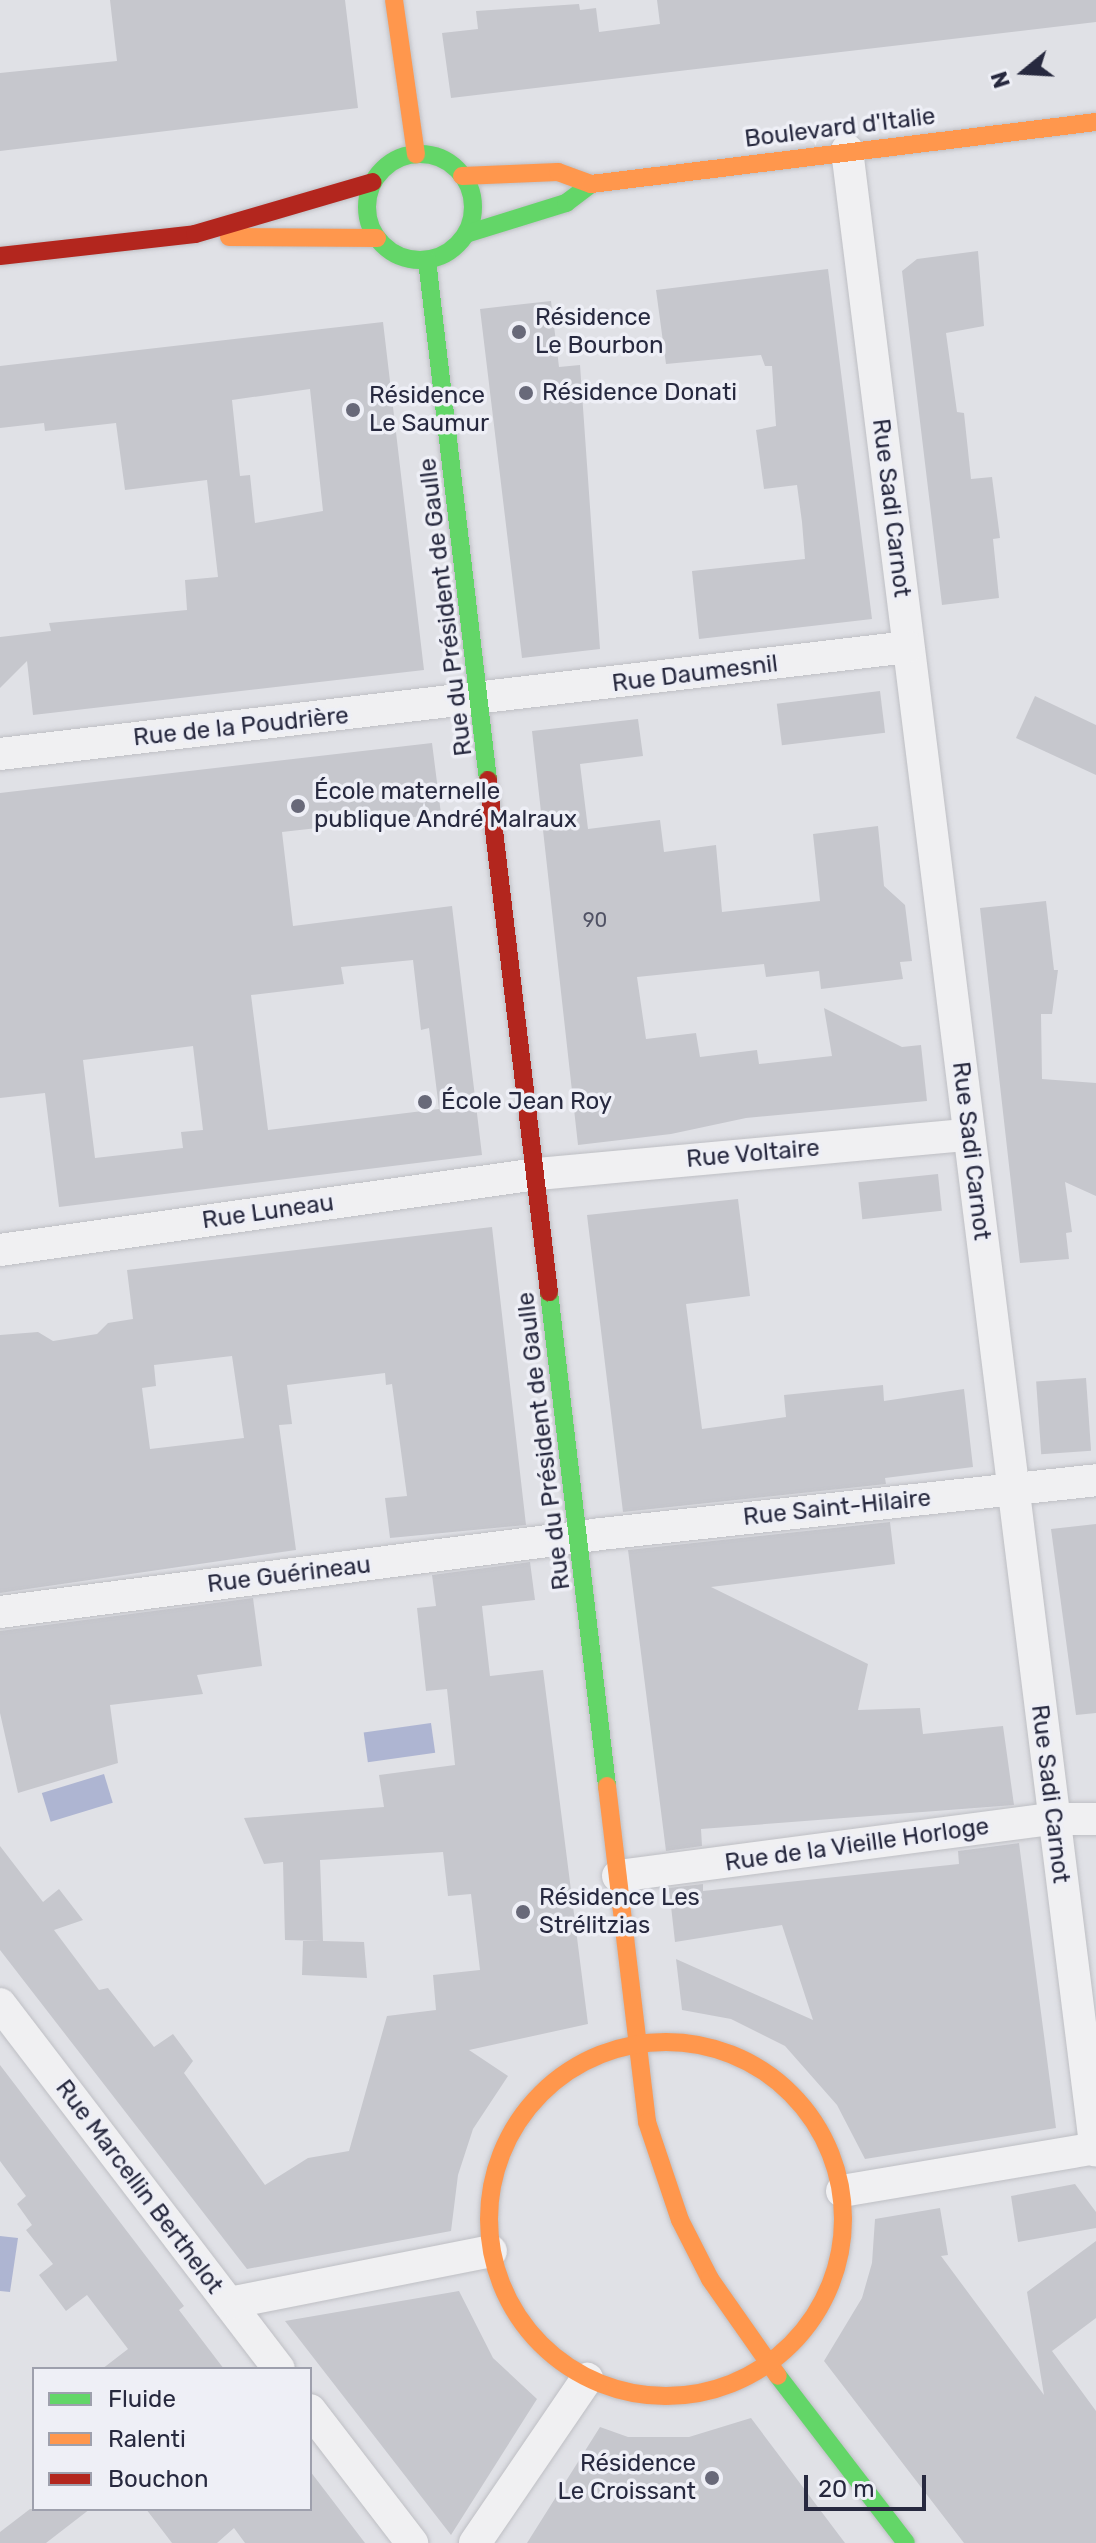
<!DOCTYPE html>
<meta charset="utf-8">
<style>
body{margin:0}
#map{position:relative;width:1096px;height:2543px;overflow:hidden;background:#e0e1e6;font-family:Rubik,sans-serif}
div>[style]{position:absolute}
.water>*{inset:0;background:#aeb5d2;transform-origin:0 0}
.building>*{inset:0;background:#c6c7cd;transform-origin:0 0}
.roads{filter:drop-shadow(0 0 2px #bebfc4) drop-shadow(0 0 2px #bebfc4)}
.street>*{height:32px;margin:-16px;padding:0 16px;transform-origin:16px;border-radius:16px;background:#f0f0f2}
.fast>*{height:18px;margin:-9px;padding:0 9px;transform-origin:9px;border-radius:9px;background:#63d668}
.fast>.ring{margin:-9px;padding:0;box-sizing:content-box;background:none;border:18px solid #63d668;border-radius:50%}
.slow>*{height:18px;margin:-9px;padding:0 9px;transform-origin:9px;border-radius:9px;background:#ff974d}
.slow>.ring{margin:-9px;padding:0;box-sizing:content-box;background:none;border:18px solid #ff974d;border-radius:50%}
.jam>*{height:18px;margin:-9px;padding:0 9px;transform-origin:9px;border-radius:9px;background:#b3261e}
.dots>*{width:22px;height:22px;translate:-50% -50%;box-sizing:border-box;border:4px solid #eeeff6;border-radius:50%}
span{translate:-50% -50%;white-space:nowrap;text-align:center;line-height:1.15;-webkit-text-stroke:7px #eeeff6;paint-order:stroke}
.number-label{font-size:20px;color:#505264}
.number-label span{-webkit-text-stroke-width:0}
.street-label{font-size:24px;color:#27293f}
.poi-label{font-size:24px;color:#27293f}
.left{translate:0 -50%;text-align:left}
.right{translate:-100% -50%;text-align:right}
.legend{position:absolute;left:32px;top:2367px;width:280px;height:144px;box-sizing:border-box;background:#eeeff6;border:2px solid #9ea0ad;margin:0;padding:10px 14px;list-style:none;font-size:24px;color:#27293f}
.legend li{display:flex;align-items:center;gap:16px;height:40px}
.legend b{width:40px;border:2px solid #9ea0ad}
.north{position:absolute;left:984px;top:32px;width:80px;height:80px;-webkit-text-stroke:6px #eeeff6;paint-order:stroke;rotate:252deg;font-size:22px;font-weight:700;line-height:32px;text-align:center;color:#27293f}
.north::after{content:'';display:block;margin:auto;width:28px;height:36px;background:#27293f;clip-path:polygon(50% 0,100% 100%,50% 72%,0 100%)}
.scale{position:absolute;left:804px;top:2475px;width:122px;height:36px;box-sizing:border-box;border:4px solid #27293f;border-top:0;padding-left:10px;font-size:24px;line-height:28px;white-space:nowrap;color:#27293f;-webkit-text-stroke:6px #eeeff6;paint-order:stroke}
</style>
<div id="map">
<div class="water">
<div style="left:431px;top:1723px;width:30px;height:68px;rotate:82deg"></div>
<div style="left:104px;top:1774px;width:30px;height:65px;rotate:73deg"></div>
<div style="clip-path:polygon(0 2236px,18px 2238px,10px 2292px,0 2291px)"></div>
</div>
<div class="building">
<div style="clip-path:polygon(110px 0,345px 0,358px 108px,0 151px,0 73px,117px 61px)"></div>
<div style="clip-path:polygon(657px 0,1096px 0,1096px 22px,451px 98px,442px 33px,478px 29px,476px 11px,579px 4px,580px 10px,596px 8px,599px 32px,660px 24px)"></div>
<div style="clip-path:polygon(978px 251px,984px 326px,946px 333px,957px 412px,964px 413px,971px 479px,992px 477px,1000px 538px,993px 539px,999px 598px,942px 605px,902px 271px,917px 259px)"></div>
<div style="clip-path:polygon(828px 269px,872px 619px,699px 639px,692px 571px,805px 559px,802px 522px,797px 485px,764px 489px,756px 430px,776px 426px,772px 366px,765px 366px,761px 355px,666px 364px,656px 290px)"></div>
<div style="clip-path:polygon(551px 301px,559px 367px,580px 365px,600px 649px,522px 658px,480px 309px)"></div>
<div style="clip-path:polygon(evenodd,383px 322px,424px 670px,33px 715px,27px 661px,0 688px,0 637px,51px 631px,49px 623px,187px 610px,185px 580px,218px 577px,207px 480px,125px 490px,116px 423px,45px 431px,44px 423px,0 428px,0 366px,383px 322px,310px 389px,323px 511px,255px 523px,250px 475px,240px 476px,232px 400px,310px 389px)"></div>
<div style="left:880px;top:691px;width:42px;height:104px;rotate:83deg"></div>
<div style="clip-path:polygon(1035px 696px,1096px 725px,1096px 775px,1016px 738px)"></div>
<div style="clip-path:polygon(638px 719px,643px 756px,580px 764px,588px 829px,660px 820px,664px 852px,716px 845px,722px 912px,820px 901px,813px 834px,878px 826px,884px 886px,905px 905px,912px 961px,900px 962px,903px 979px,821px 989px,819px 971px,766px 977px,764px 964px,637px 977px,646px 1039px,696px 1033px,700px 1057px,757px 1050px,759px 1064px,832px 1056px,824px 1008px,902px 1047px,921px 1045px,927px 1101px,746px 1118px,671px 1134px,578px 1145px,532px 731px)"></div>
<div style="clip-path:polygon(evenodd,432px 743px,441px 814px,282px 832px,293px 926px,452px 906px,482px 1155px,59px 1207px,45px 1093px,0 1098px,0 793px,432px 743px,413px 960px,421px 1030px,429px 1028px,439px 1109px,268px 1130px,251px 995px,344px 984px,341px 967px,413px 960px,432px 743px,193px 1046px,203px 1130px,181px 1132px,183px 1148px,95px 1158px,83px 1060px,193px 1046px)"></div>
<div style="clip-path:polygon(1046px 901px,1054px 970px,1058px 970px,1052px 1014px,1041px 1014px,1042px 1079px,1096px 1083px,1096px 1196px,1065px 1182px,1072px 1232px,1066px 1233px,1069px 1259px,1020px 1263px,980px 908px)"></div>
<div style="left:938px;top:1174px;width:37px;height:80px;rotate:84deg"></div>
<div style="clip-path:polygon(738px 1199px,750px 1296px,686px 1304px,702px 1429px,786px 1417px,784px 1395px,883px 1385px,884px 1401px,964px 1389px,973px 1467px,885px 1478px,886px 1484px,623px 1512px,587px 1215px)"></div>
<div style="clip-path:polygon(evenodd,492px 1227px,526px 1525px,390px 1538px,385px 1498px,407px 1496px,392px 1384px,386px 1385px,385px 1373px,287px 1385px,292px 1424px,279px 1425px,296px 1550px,0 1593px,0 1335px,38px 1332px,53px 1341px,97px 1334px,108px 1323px,133px 1319px,127px 1270px,492px 1227px,232px 1356px,244px 1438px,150px 1449px,142px 1388px,156px 1386px,154px 1365px,232px 1356px)"></div>
<div style="left:1086px;top:1378px;width:73px;height:50px;rotate:86deg"></div>
<div style="clip-path:polygon(890px 1522px,895px 1564px,711px 1587px,868px 1664px,858px 1710px,920px 1708px,923px 1734px,1003px 1726px,1014px 1805px,701px 1829px,702px 1846px,666px 1851px,628px 1550px)"></div>
<div style="clip-path:polygon(1096px 1524px,1096px 1713px,1076px 1715px,1051px 1529px)"></div>
<div style="clip-path:polygon(530px 1562px,535px 1600px,482px 1606px,490px 1676px,543px 1670px,588px 2024px,469px 2050px,508px 2076px,473px 2129px,458px 2175px,451px 2231px,247px 2269px,0 1950px,0 1846px,43px 1902px,59px 1889px,83px 1920px,54px 1930px,99px 1990px,108px 1988px,154px 2047px,173px 2034px,193px 2061px,184px 2073px,265px 2185px,308px 2158px,349px 2151px,387px 2016px,436px 2010px,433px 1975px,480px 1970px,471px 1894px,448px 1896px,443px 1852px,320px 1860px,323px 1941px,364px 1942px,367px 1978px,302px 1975px,303px 1941px,322px 1941px,285px 1940px,283px 1862px,264px 1864px,244px 1818px,384px 1807px,379px 1775px,455px 1765px,447px 1689px,426px 1691px,417px 1608px,436px 1606px,432px 1575px)"></div>
<div style="clip-path:polygon(253px 1598px,262px 1666px,197px 1675px,203px 1694px,110px 1705px,118px 1763px,18px 1793px,0 1713px,0 1631px)"></div>
<div style="clip-path:polygon(1019px 1843px,1056px 2128px,865px 2159px,837px 2105px,785px 2046px,731px 2019px,682px 2010px,676px 1959px,813px 2020px,782px 1925px,675px 1942px,669px 1888px,703px 1884px,703px 1891px,959px 1864px,958px 1851px)"></div>
<div style="clip-path:polygon(0 2065px,184px 2306px,179px 2310px,224px 2369px,102px 2369px,128px 2349px,87px 2295px,66px 2311px,39px 2275px,53px 2264px,26px 2230px,32px 2225px,17px 2204px,26px 2196px,0 2161px)"></div>
<div style="clip-path:polygon(1075px 2184px,1096px 2212px,1096px 2228px,1018px 2242px,1011px 2196px)"></div>
<div style="clip-path:polygon(940px 2208px,948px 2255px,941px 2256px,1044px 2395px,1027px 2292px,1096px 2241px,1096px 2318px,1052px 2351px,1096px 2411px,1096px 2543px,964px 2543px,824px 2361px,862px 2298px,872px 2263px,875px 2219px)"></div>
<div style="clip-path:polygon(459px 2291px,493px 2358px,537px 2399px,451px 2535px,285px 2321px)"></div>
<div style="clip-path:polygon(751px 2418px,845px 2543px,527px 2543px,600px 2427px,628px 2437px,689px 2437px)"></div>
<div style="clip-path:polygon(310px 2471px,365px 2543px,245px 2543px,234px 2528px,217px 2543px,172px 2543px,146px 2509px,310px 2509px)"></div>
<div style="clip-path:polygon(30px 2509px,90px 2509px,46px 2543px,0 2543px,0 2532px)"></div>
</div>
<div class="roads">
<div class="street">
<div style="left:847px;top:150px;width:2016px;rotate:82.91deg"></div>
<div style="left:0;top:754px;width:914px;rotate:-6.72deg"></div>
<div style="left:0;top:1250px;width:542px;rotate:-8.06deg"></div>
<div style="left:537px;top:1174px;width:433px;rotate:-5.2deg"></div>
<div style="left:0;top:1612px;width:606px;rotate:-7.39deg"></div>
<div style="left:601px;top:1534px;width:498px;rotate:-6.2deg"></div>
<div style="left:618px;top:1876px;width:439px;rotate:-7.5deg"></div>
<div style="left:1053px;top:1819px;width:43px"></div>
<div style="left:0;top:2004px;width:459px;rotate:52.6deg"></div>
<div style="left:842px;top:2191px;width:258px;rotate:-9.6deg"></div>
<div style="left:229px;top:2303px;width:267px;rotate:-11.2deg"></div>
<div style="left:310px;top:2410px;width:168px;rotate:52.5deg"></div>
<div style="left:475px;top:2543px;width:199px;rotate:-55.7deg"></div>
</div>
<div class="fast">
<div class="ring" style="left:367px;top:154px;width:88px;height:88px"></div>
<div style="left:466px;top:234px;width:105px;rotate:-17.2deg"></div>
<div style="left:566px;top:203px;width:31px;rotate:-37deg"></div>
<div style="left:427px;top:260px;width:524px;rotate:83.31deg"></div>
<div style="left:549px;top:1292px;width:497px;rotate:83.3deg"></div>
<div style="left:778px;top:2376px;width:210px;rotate:52.5deg"></div>
</div>
<div class="slow">
<div style="left:394px;top:0;width:156px;rotate:81.9deg"></div>
<div style="left:462px;top:176px;width:96px;rotate:-2.4deg"></div>
<div style="left:558px;top:172px;width:35px;rotate:20deg"></div>
<div style="left:591px;top:184px;width:509px;rotate:-7deg"></div>
<div style="left:229px;top:237px;width:148px;rotate:0.4deg"></div>
<div style="left:607px;top:1786px;width:338px;rotate:83.2deg"></div>
<div style="left:647px;top:2122px;width:103px;rotate:71.4deg"></div>
<div style="left:680px;top:2220px;width:66px;rotate:63deg"></div>
<div style="left:710px;top:2279px;width:118px;rotate:55deg"></div>
<div class="ring" style="left:489px;top:2042px;width:336px;height:336px"></div>
</div>
<div class="jam">
<div style="left:0;top:256px;width:196px;rotate:-6.4deg"></div>
<div style="left:195px;top:234px;width:185px;rotate:-16.3deg"></div>
<div style="left:488px;top:780px;width:516px;rotate:83.21deg"></div>
</div>
</div>
<div class="dots">
<div style="left:519px;top:332px;background:#686979"></div>
<div style="left:526px;top:393px;background:#686979"></div>
<div style="left:353px;top:410px;background:#686979"></div>
<div style="left:298px;top:806px;background:#686979"></div>
<div style="left:425px;top:1102px;background:#686979"></div>
<div style="left:523px;top:1912px;background:#686979"></div>
<div style="left:712px;top:2478px;background:#686979"></div>
</div>
<div class="number-label">
<span style="left:595px;top:920px">90</span>
</div>
<div class="street-label">
<span style="left:840px;top:128px;rotate:-7deg">Boulevard d'Italie</span>
<span style="left:891px;top:508px;rotate:83deg">Rue Sadi Carnot</span>
<span style="left:446px;top:607px;rotate:-97deg">Rue du Président de Gaulle</span>
<span style="left:695px;top:674px;rotate:-7deg">Rue Daumesnil</span>
<span style="left:241px;top:727px;rotate:-6deg">Rue de la Poudrière</span>
<span style="left:971px;top:1151px;rotate:83deg">Rue Sadi Carnot</span>
<span style="left:753px;top:1154px;rotate:-5deg">Rue Voltaire</span>
<span style="left:268px;top:1212px;rotate:-8deg">Rue Luneau</span>
<span style="left:544px;top:1441px;rotate:-97deg">Rue du Président de Gaulle</span>
<span style="left:837px;top:1508px;rotate:-6deg">Rue Saint-Hilaire</span>
<span style="left:289px;top:1575px;rotate:-7deg">Rue Guérineau</span>
<span style="left:1050px;top:1794px;rotate:83deg">Rue Sadi Carnot</span>
<span style="left:857px;top:1845px;rotate:-8deg">Rue de la Vieille Horloge</span>
<span style="left:139px;top:2187px;rotate:53deg">Rue Marcellin Berthelot</span>
</div>
<div class="poi-label">
<span class="left" style="left:535px;top:332px">Résidence<br>Le Bourbon</span>
<span class="left" style="left:542px;top:393px">Résidence Donati</span>
<span class="left" style="left:369px;top:410px">Résidence<br>Le Saumur</span>
<span class="left" style="left:314px;top:806px">École maternelle<br>publique André Malraux</span>
<span class="left" style="left:441px;top:1102px">École Jean Roy</span>
<span class="left" style="left:539px;top:1912px">Résidence Les<br>Strélitzias</span>
<span class="right" style="left:696px;top:2478px">Résidence<br>Le Croissant</span>
</div>
<ul class="legend">
<li><b style="height:10px;background:#63d668"></b>Fluide</li>
<li><b style="height:10px;background:#ff974d"></b>Ralenti</li>
<li><b style="height:10px;background:#b3261e"></b>Bouchon</li>
</ul>
<div class="north">N</div>
<div class="scale">20 m</div>
</div>
